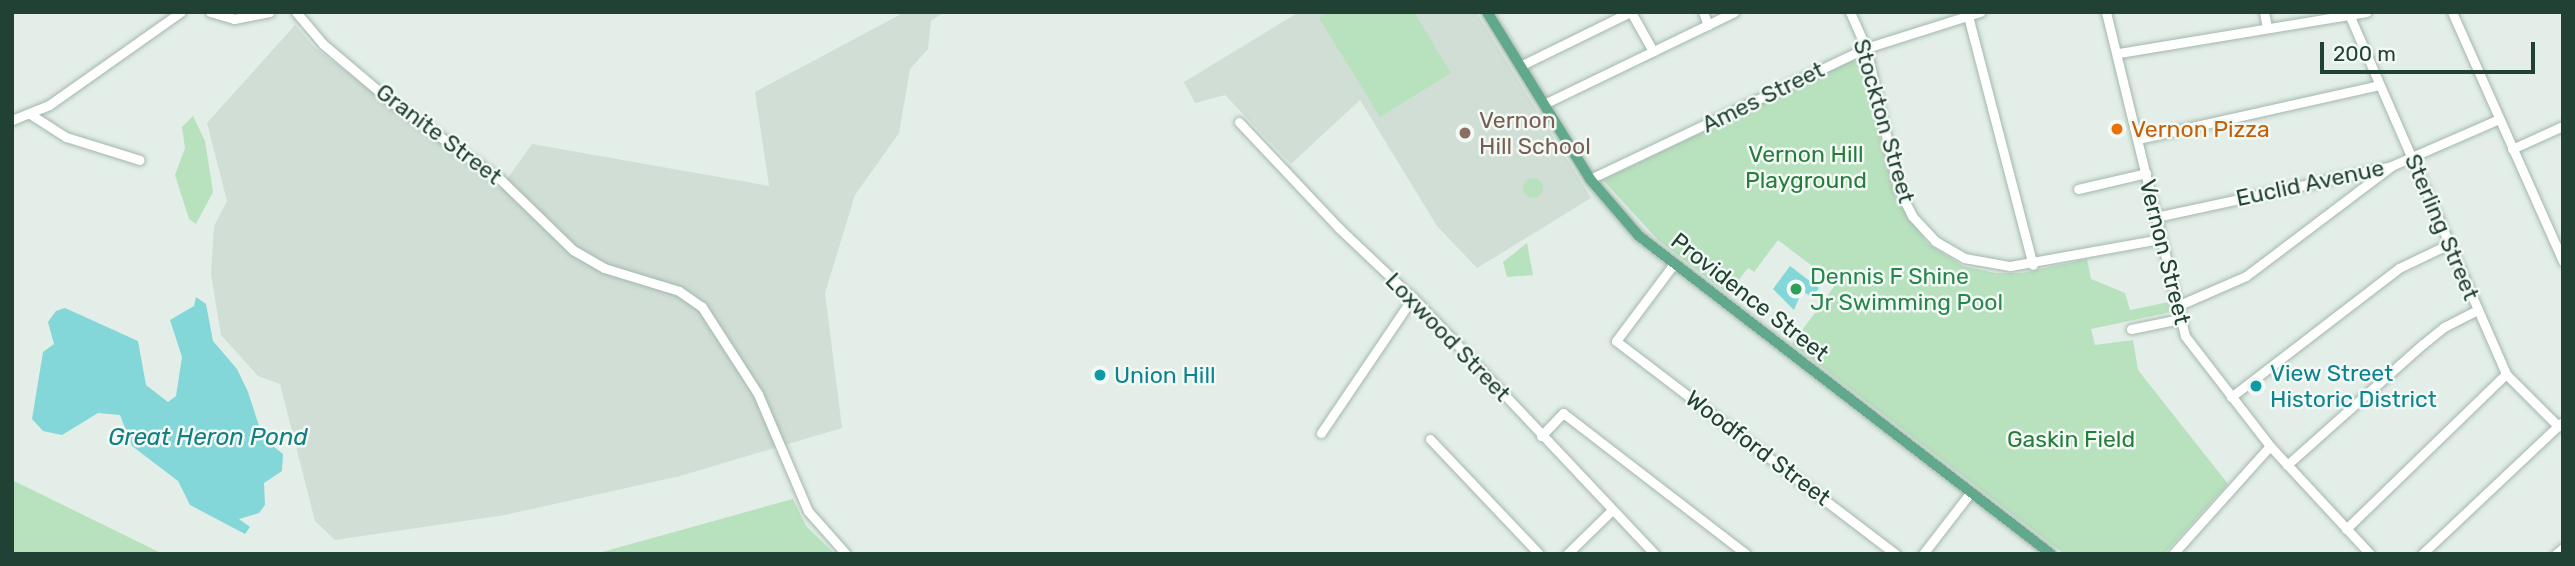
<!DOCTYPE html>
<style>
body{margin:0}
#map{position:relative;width:2575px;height:566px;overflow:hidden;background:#e2eee7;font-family:Rubik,sans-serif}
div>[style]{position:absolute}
.built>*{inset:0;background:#d0ded5}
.green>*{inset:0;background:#b8e1be}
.round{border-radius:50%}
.water>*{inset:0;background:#84d7d8}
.roads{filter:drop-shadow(0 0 2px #a4b7ad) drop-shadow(0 0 2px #a4b7ad)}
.minor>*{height:9px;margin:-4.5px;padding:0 4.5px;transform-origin:4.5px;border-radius:4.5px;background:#fff}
.major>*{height:10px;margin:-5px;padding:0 5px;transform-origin:5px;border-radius:5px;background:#62a88c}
.dots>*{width:19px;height:19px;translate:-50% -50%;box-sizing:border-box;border:4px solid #f3faf5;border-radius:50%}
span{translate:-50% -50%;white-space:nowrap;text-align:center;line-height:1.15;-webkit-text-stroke:5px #f3faf5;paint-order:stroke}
.street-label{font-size:23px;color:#204133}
.education-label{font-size:23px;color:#785e54}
.left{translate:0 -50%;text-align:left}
.food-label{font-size:23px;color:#c56008}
.park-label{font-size:23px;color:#267c3b}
.leisure-label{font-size:23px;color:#27864d}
.culture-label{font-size:23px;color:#0d838f}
.water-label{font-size:24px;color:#137f83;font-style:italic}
.frame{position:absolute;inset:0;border:14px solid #204133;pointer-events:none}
.scale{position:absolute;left:2320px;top:42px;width:215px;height:32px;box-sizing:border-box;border:4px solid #204133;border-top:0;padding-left:9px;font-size:21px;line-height:24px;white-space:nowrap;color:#204133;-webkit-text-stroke:5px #f3faf5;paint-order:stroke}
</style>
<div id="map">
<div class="built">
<div style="clip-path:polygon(905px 12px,944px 12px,931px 21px,928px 49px,910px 69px,899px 133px,855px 195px,825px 293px,842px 428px,680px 476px,505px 515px,335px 540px,315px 521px,280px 384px,258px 376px,221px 335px,211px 274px,214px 226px,227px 201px,207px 123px,295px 25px,314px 47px,500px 189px,532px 144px,769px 186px,755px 92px)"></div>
<div style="clip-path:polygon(1299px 12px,1476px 12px,1591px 198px,1477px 268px,1437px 226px,1360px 100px,1291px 164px,1225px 95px,1195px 103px,1184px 82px)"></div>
</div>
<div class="green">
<div style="clip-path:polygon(1327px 12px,1414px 12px,1451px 73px,1380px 117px,1319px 18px)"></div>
<div style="clip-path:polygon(1860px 56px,1895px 197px,1927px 243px,1963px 266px,1996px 273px,2022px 273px,2087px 259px,2091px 279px,2125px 293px,2130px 310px,2169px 302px,2171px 312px,2091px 329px,2095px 345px,2133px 340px,2138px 370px,2228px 484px,2164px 554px,2064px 554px,1792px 344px,1836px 284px,1778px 240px,1754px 272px,1748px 268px,1728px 294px,1658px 240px,1603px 180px)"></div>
<div style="clip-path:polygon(193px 116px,205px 141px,213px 192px,196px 224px,189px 219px,175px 175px,185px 148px,182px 127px)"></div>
<div class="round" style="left:1523px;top:178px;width:20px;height:20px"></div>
<div style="clip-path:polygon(1527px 243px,1533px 275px,1507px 277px,1503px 262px)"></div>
<div style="clip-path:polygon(12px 480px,163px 554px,12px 554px)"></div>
<div style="clip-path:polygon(793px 499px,806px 526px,835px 554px,595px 554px)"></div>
</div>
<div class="water">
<div style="clip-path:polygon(1790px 266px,1819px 288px,1812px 297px,1802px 291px,1794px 310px,1773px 289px)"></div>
<div style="clip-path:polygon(196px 297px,206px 304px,213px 341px,237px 369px,248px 392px,263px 438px,283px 454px,282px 471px,264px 483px,265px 505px,259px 513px,239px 519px,250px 527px,245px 534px,190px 505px,178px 481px,132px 446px,120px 415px,98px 413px,62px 435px,43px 431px,32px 419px,43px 352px,54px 344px,48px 322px,56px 311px,65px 308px,138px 341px,146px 385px,168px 402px,176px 396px,182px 357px,170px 320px,194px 306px)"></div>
</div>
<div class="roads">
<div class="minor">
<div style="left:210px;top:12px;width:25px;rotate:16deg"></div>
<div style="left:234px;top:19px;width:36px;rotate:-11deg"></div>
<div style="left:296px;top:12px;width:42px;rotate:49.8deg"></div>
<div style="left:323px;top:44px;width:93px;rotate:40.2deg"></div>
<div style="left:394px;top:104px;width:131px;rotate:35.4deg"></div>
<div style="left:501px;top:180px;width:100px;rotate:44.2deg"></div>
<div style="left:573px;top:250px;width:36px;rotate:30deg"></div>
<div style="left:604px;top:268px;width:78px;rotate:17deg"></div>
<div style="left:679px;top:291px;width:28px;rotate:35deg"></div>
<div style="left:702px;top:307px;width:103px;rotate:57.2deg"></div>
<div style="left:758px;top:394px;width:127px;rotate:66.9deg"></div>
<div style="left:808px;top:511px;width:57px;rotate:48.5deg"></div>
<div style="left:1631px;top:12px;width:45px;rotate:60.6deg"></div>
<div style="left:1703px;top:12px;width:14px;rotate:69deg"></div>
<div style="left:1850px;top:12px;width:39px;rotate:66deg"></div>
<div style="left:1866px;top:48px;width:144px;rotate:77.1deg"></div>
<div style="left:1898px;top:188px;width:31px;rotate:63deg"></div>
<div style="left:1912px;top:216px;width:34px;rotate:47deg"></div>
<div style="left:1935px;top:241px;width:34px;rotate:30deg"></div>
<div style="left:1964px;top:258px;width:47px;rotate:9.9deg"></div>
<div style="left:2010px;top:266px;width:152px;rotate:-10.2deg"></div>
<div style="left:2106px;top:12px;width:333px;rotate:76.3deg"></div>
<div style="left:2185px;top:336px;width:139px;rotate:52.3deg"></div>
<div style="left:2270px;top:446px;width:147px;rotate:47.2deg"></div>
<div style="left:2264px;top:12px;width:16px;rotate:79deg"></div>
<div style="left:2348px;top:12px;width:395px;rotate:66.4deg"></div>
<div style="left:2506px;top:374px;width:74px;rotate:45deg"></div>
<div style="left:2452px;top:12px;width:273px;rotate:66deg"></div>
<div style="left:1968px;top:16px;width:257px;rotate:75.4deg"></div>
<div style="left:2119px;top:53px;width:251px;rotate:-9.4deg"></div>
<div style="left:1520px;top:66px;width:123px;rotate:-26.1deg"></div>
<div style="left:1544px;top:104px;width:211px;rotate:-25.8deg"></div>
<div style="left:30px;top:114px;width:43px;rotate:32.6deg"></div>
<div style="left:66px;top:137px;width:77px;rotate:17.3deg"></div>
<div style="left:12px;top:120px;width:40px;rotate:-22deg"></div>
<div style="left:49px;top:105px;width:161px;rotate:-35.2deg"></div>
<div style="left:1239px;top:122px;width:146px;rotate:46.7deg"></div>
<div style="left:1339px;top:228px;width:112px;rotate:43.5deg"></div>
<div style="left:1420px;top:305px;width:342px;rotate:46.7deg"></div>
<div style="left:2138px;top:139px;width:247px;rotate:-12.6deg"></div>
<div style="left:2512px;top:149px;width:56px;rotate:-24.3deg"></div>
<div style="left:1590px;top:179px;width:306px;rotate:-25.4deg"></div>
<div style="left:1866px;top:48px;width:120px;rotate:-17.5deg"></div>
<div style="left:2078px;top:189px;width:70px;rotate:-13.2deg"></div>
<div style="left:2156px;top:217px;width:240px;rotate:-12.2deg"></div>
<div style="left:2391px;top:166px;width:118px;rotate:-23.5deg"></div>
<div style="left:1673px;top:265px;width:95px;rotate:126.9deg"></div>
<div style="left:1616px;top:341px;width:352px;rotate:37.3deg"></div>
<div style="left:2177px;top:306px;width:75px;rotate:-23.5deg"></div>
<div style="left:2246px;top:276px;width:181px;rotate:-37.1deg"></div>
<div style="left:2131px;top:329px;width:50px;rotate:-11.5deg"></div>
<div style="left:2231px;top:397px;width:212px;rotate:-37.5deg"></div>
<div style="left:2399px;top:268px;width:55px;rotate:-25.6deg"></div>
<div style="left:1321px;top:433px;width:164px;rotate:-55.9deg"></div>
<div style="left:1541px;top:436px;width:32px;rotate:-46deg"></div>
<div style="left:1563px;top:413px;width:231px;rotate:37.6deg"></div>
<div style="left:1430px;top:439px;width:158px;rotate:46.5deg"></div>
<div style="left:2287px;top:465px;width:182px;rotate:-41.7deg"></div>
<div style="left:2423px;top:344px;width:27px;rotate:-39deg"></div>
<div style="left:2444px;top:327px;width:38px;rotate:-27deg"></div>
<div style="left:2346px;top:529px;width:223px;rotate:-44.1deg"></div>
<div style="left:1567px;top:554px;width:63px;rotate:-44.4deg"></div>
<div style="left:1923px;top:554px;width:77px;rotate:-52.4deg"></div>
<div style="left:2173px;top:554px;width:145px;rotate:-48.1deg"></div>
<div style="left:2422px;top:554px;width:191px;rotate:-43.3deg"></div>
<div style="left:2556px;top:554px;width:9px;rotate:-41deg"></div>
</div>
<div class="major">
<div style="left:1487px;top:12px;width:196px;rotate:58.3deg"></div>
<div style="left:1590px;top:179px;width:75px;rotate:49.3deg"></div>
<div style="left:1639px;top:236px;width:520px;rotate:37.66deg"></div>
</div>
</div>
<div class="dots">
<div style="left:2117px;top:129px;background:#e8710a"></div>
<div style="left:1465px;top:133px;background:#8d6e63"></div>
<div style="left:1796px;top:289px;background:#2e9e5b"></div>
<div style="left:1100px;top:375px;background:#0f9aa8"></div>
<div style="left:2256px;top:386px;background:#0f9aa8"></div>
</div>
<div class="street-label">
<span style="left:1763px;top:97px;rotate:-26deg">Ames Street</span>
<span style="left:1884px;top:121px;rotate:74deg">Stockton Street</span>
<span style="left:439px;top:134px;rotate:37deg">Granite Street</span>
<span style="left:2310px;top:183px;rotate:-12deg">Euclid Avenue</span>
<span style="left:2442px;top:227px;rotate:67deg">Sterling Street</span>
<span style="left:2165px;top:252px;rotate:76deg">Vernon Street</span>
<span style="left:1750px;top:297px;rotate:38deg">Providence Street</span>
<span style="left:1448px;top:337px;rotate:46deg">Loxwood Street</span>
<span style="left:1758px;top:448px;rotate:37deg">Woodford Street</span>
</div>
<div class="education-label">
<span class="left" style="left:1479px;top:133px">Vernon<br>Hill School</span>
</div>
<div class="food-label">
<span class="left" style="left:2131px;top:129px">Vernon Pizza</span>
</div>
<div class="park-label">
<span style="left:1806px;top:167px">Vernon Hill<br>Playground</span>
<span style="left:2071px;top:439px">Gaskin Field</span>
</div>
<div class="leisure-label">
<span class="left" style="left:1810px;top:289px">Dennis F Shine<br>Jr Swimming Pool</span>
</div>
<div class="culture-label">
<span class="left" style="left:2270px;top:386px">View Street<br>Historic District</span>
<span class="left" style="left:1114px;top:375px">Union Hill</span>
</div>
<div class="water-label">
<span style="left:208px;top:438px">Great Heron Pond</span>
</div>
<div class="frame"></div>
<div class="scale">200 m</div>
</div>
